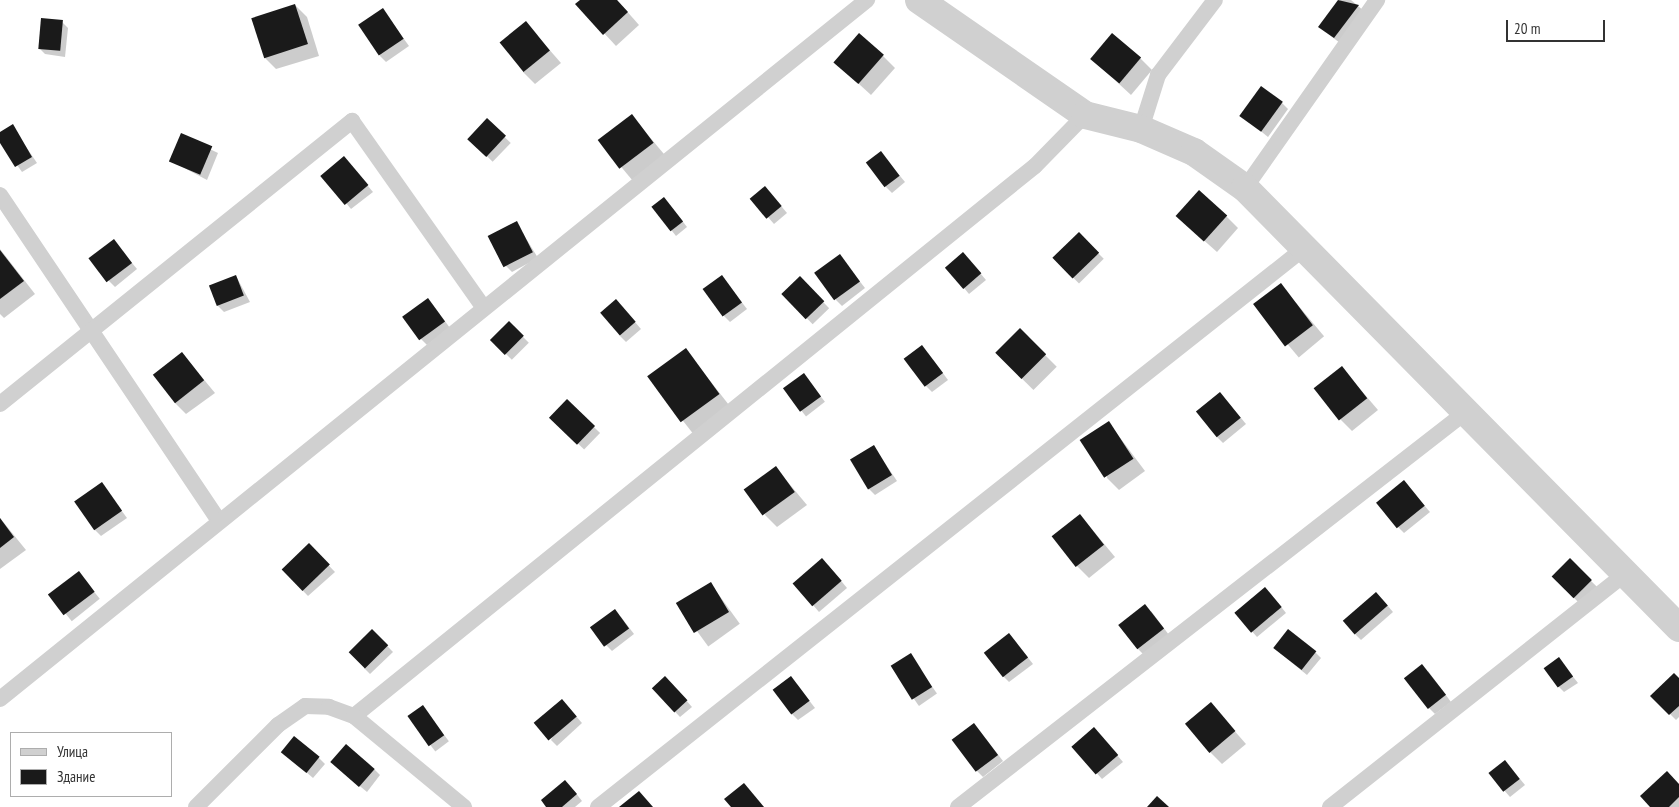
<!DOCTYPE html>
<meta charset="utf-8">
<style>
body{margin:0}
#map{position:relative;width:1679px;height:807px;overflow:hidden;background:#fff;font-family:"PT Sans Narrow",sans-serif}
div>[style]{position:absolute}
.shadow>*{inset:0;background:#0003;transform-origin:0 0}
.building>*{inset:0;background:#1a1a1a;transform-origin:0 0}
.lane>*{height:16px;margin:-8px;padding:0 8px;transform-origin:8px;border-radius:8px;background:#d0d0d0}
.street>*{height:28px;margin:-14px;padding:0 14px;transform-origin:14px;border-radius:14px;background:#d0d0d0}
span{translate:-50% -50%;white-space:nowrap;text-align:center;line-height:1.15;-webkit-text-stroke:5px #fff;paint-order:stroke}
.legend{position:absolute;left:10px;top:732px;width:162px;height:65px;box-sizing:border-box;background:#fff;border:1px solid #adadad;margin:0;padding:6px 9px;list-style:none;font-size:15px;color:#333}
.legend li{display:flex;align-items:center;gap:10px;height:25px}
.legend b{width:25px;border:1px solid #adadad}
.scale{position:absolute;left:1506px;top:20px;width:99px;height:22px;box-sizing:border-box;border:2px solid #333;border-top:0;padding-left:6px;font-size:15px;line-height:18px;white-space:nowrap;color:#333;-webkit-text-stroke:4px #fff;paint-order:stroke}
</style>
<div id="map">
<div class="shadow">
<div style="clip-path:polygon(582px 0,617px 0,639px 25px,616px 46px,577px 4px)"></div>
<div style="clip-path:polygon(1340px 0,1351px 0,1364px 11px,1340px 43px,1319px 27px)"></div>
<div style="clip-path:polygon(295px 5px,307px 17px,319px 56px,276px 69px,264px 57px)"></div>
<div style="clip-path:polygon(383px 10px,409px 46px,386px 62px,380px 56px)"></div>
<div style="clip-path:polygon(62px 22px,68px 28px,65px 57px,45px 54px,39px 48px)"></div>
<div style="clip-path:polygon(526px 23px,561px 63px,535px 84px,523px 72px)"></div>
<div style="clip-path:polygon(883px 56px,895px 68px,871px 95px,835px 62px)"></div>
<div style="clip-path:polygon(1140px 58px,1152px 70px,1131px 95px,1092px 59px)"></div>
<div style="clip-path:polygon(1282px 103px,1288px 109px,1268px 137px,1242px 116px)"></div>
<div style="left:632px;top:116px;width:51px;height:41px;rotate:50deg"></div>
<div style="left:487px;top:120px;width:33px;height:26px;rotate:44deg"></div>
<div style="clip-path:polygon(12px 126px,37px 163px,22px 172px,0 141px,0 133px)"></div>
<div style="clip-path:polygon(181px 135px,218px 153px,207px 180px,171px 161px)"></div>
<div style="clip-path:polygon(881px 153px,905px 182px,892px 193px,886px 187px)"></div>
<div style="clip-path:polygon(344px 157px,373px 192px,351px 209px,346px 203px)"></div>
<div style="clip-path:polygon(771px 194px,787px 213px,774px 224px,752px 199px)"></div>
<div style="clip-path:polygon(670px 205px,687px 227px,676px 236px,653px 207px)"></div>
<div style="clip-path:polygon(1226px 216px,1238px 228px,1217px 252px,1190px 228px)"></div>
<div style="clip-path:polygon(516px 222px,538px 258px,512px 272px,506px 266px)"></div>
<div style="left:1079px;top:234px;width:35px;height:35px;rotate:45deg"></div>
<div style="clip-path:polygon(114px 241px,137px 269px,115px 287px,109px 281px)"></div>
<div style="clip-path:polygon(0 249px,35px 294px,4px 318px,0 314px)"></div>
<div style="clip-path:polygon(839px 255px,865px 288px,842px 306px,836px 300px)"></div>
<div style="clip-path:polygon(969px 260px,986px 280px,969px 294px,964px 288px)"></div>
<div style="clip-path:polygon(236px 276px,250px 302px,224px 312px,218px 306px)"></div>
<div style="left:800px;top:278px;width:42px;height:23px;rotate:46deg"></div>
<div style="clip-path:polygon(727px 283px,747px 309px,730px 322px,724px 316px)"></div>
<div style="left:1281px;top:285px;width:67px;height:33px;rotate:50deg"></div>
<div style="clip-path:polygon(433px 305px,450px 328px,427px 345px,421px 339px)"></div>
<div style="clip-path:polygon(622px 307px,641px 329px,626px 342px,620px 336px)"></div>
<div style="left:509px;top:323px;width:28px;height:24px;rotate:45deg"></div>
<div style="left:1020px;top:330px;width:52px;height:33px;rotate:45deg"></div>
<div style="left:686px;top:350px;width:72px;height:46px;rotate:52deg"></div>
<div style="clip-path:polygon(182px 353px,215px 393px,186px 414px,174px 402px)"></div>
<div style="clip-path:polygon(928px 353px,948px 380px,932px 392px,926px 386px)"></div>
<div style="clip-path:polygon(1342px 368px,1378px 410px,1352px 431px,1340px 419px)"></div>
<div style="left:804px;top:375px;width:34px;height:24px;rotate:52deg"></div>
<div style="clip-path:polygon(1226px 400px,1246px 424px,1223px 443px,1217px 437px)"></div>
<div style="left:567px;top:401px;width:46px;height:23px;rotate:44deg"></div>
<div style="clip-path:polygon(1109px 423px,1145px 471px,1119px 490px,1107px 478px)"></div>
<div style="clip-path:polygon(874px 447px,897px 481px,875px 495px,869px 489px)"></div>
<div style="clip-path:polygon(776px 468px,807px 505px,777px 527px,765px 515px)"></div>
<div style="clip-path:polygon(1404px 482px,1430px 512px,1404px 533px,1398px 527px)"></div>
<div style="clip-path:polygon(102px 484px,127px 518px,101px 536px,95px 530px)"></div>
<div style="clip-path:polygon(1080px 515px,1115px 557px,1089px 578px,1077px 566px)"></div>
<div style="clip-path:polygon(0 518px,26px 550px,0 569px)"></div>
<div style="clip-path:polygon(315px 551px,335px 572px,308px 596px,282px 569px)"></div>
<div style="left:1570px;top:560px;width:38px;height:24px;rotate:45deg"></div>
<div style="clip-path:polygon(828px 565px,847px 588px,819px 612px,794px 583px)"></div>
<div style="left:79px;top:573px;width:33px;height:36px;rotate:51deg"></div>
<div style="left:711px;top:584px;width:49px;height:39px;rotate:54deg"></div>
<div style="clip-path:polygon(1271px 594px,1286px 613px,1257px 637px,1236px 613px)"></div>
<div style="clip-path:polygon(1382px 599px,1393px 612px,1361px 640px,1355px 634px)"></div>
<div style="clip-path:polygon(1151px 611px,1169px 635px,1143px 654px,1137px 648px)"></div>
<div style="clip-path:polygon(621px 617px,634px 634px,612px 651px,606px 645px)"></div>
<div style="clip-path:polygon(372px 630px,393px 652px,370px 674px,364px 668px)"></div>
<div style="clip-path:polygon(1014px 640px,1033px 664px,1009px 682px,1003px 676px)"></div>
<div style="clip-path:polygon(1315px 652px,1321px 658px,1307px 675px,1280px 653px)"></div>
<div style="left:910px;top:655px;width:47px;height:22px;rotate:55deg"></div>
<div style="clip-path:polygon(1559px 659px,1578px 683px,1564px 692px,1558px 686px)"></div>
<div style="clip-path:polygon(1428px 671px,1451px 702px,1435px 714px,1429px 708px)"></div>
<div style="clip-path:polygon(791px 677px,815px 708px,798px 720px,792px 714px)"></div>
<div style="clip-path:polygon(1679px 680px,1679px 717px,1676px 720px,1652px 696px)"></div>
<div style="clip-path:polygon(671px 683px,692px 707px,680px 717px,653px 688px)"></div>
<div style="clip-path:polygon(1211px 704px,1246px 744px,1222px 764px,1210px 752px)"></div>
<div style="left:423px;top:707px;width:43px;height:17px;rotate:53deg"></div>
<div style="clip-path:polygon(568px 707px,582px 723px,557px 746px,551px 740px)"></div>
<div style="clip-path:polygon(979px 730px,1003px 761px,983px 777px,977px 771px)"></div>
<div style="clip-path:polygon(1100px 735px,1123px 762px,1102px 779px,1073px 747px)"></div>
<div style="clip-path:polygon(283px 752px,319px 758px,325px 764px,313px 778px)"></div>
<div style="clip-path:polygon(338px 768px,374px 769px,380px 775px,367px 792px)"></div>
<div style="clip-path:polygon(1511px 768px,1525px 785px,1510px 797px,1490px 774px)"></div>
<div style="clip-path:polygon(1679px 785px,1679px 807px,1652px 807px)"></div>
<div style="clip-path:polygon(571px 787px,582px 801px,575px 807px,548px 807px)"></div>
</div>
<div class="building">
<div style="clip-path:polygon(580px 0,617px 0,628px 12px,603px 35px,575px 4px)"></div>
<div style="clip-path:polygon(1338px 0,1359px 5px,1334px 38px,1318px 27px)"></div>
<div style="left:295px;top:4px;width:42px;height:46px;rotate:72deg"></div>
<div style="left:383px;top:8px;width:37px;height:30px;rotate:56deg"></div>
<div style="left:41px;top:18px;width:22px;height:31px;rotate:5deg"></div>
<div style="left:526px;top:21px;width:38px;height:34px;rotate:51deg"></div>
<div style="left:859px;top:33px;width:33px;height:39px;rotate:41deg"></div>
<div style="left:1112px;top:33px;width:38px;height:34px;rotate:40deg"></div>
<div style="left:1261px;top:86px;width:27px;height:37px;rotate:36deg"></div>
<div style="left:632px;top:114px;width:36px;height:43px;rotate:53deg"></div>
<div style="left:487px;top:118px;width:26px;height:29px;rotate:43deg"></div>
<div style="clip-path:polygon(13px 124px,32px 157px,15px 167px,0 143px,0 132px)"></div>
<div style="left:181px;top:133px;width:34px;height:31px;rotate:23deg"></div>
<div style="left:881px;top:151px;width:31px;height:19px;rotate:53deg"></div>
<div style="left:344px;top:156px;width:38px;height:31px;rotate:50deg"></div>
<div style="left:765px;top:186px;width:26px;height:20px;rotate:50deg"></div>
<div style="left:1199px;top:190px;width:38px;height:35px;rotate:42deg"></div>
<div style="left:664px;top:197px;width:31px;height:16px;rotate:52deg"></div>
<div style="left:517px;top:221px;width:35px;height:33px;rotate:63deg"></div>
<div style="left:1079px;top:232px;width:29px;height:37px;rotate:46deg"></div>
<div style="left:114px;top:239px;width:30px;height:32px;rotate:53deg"></div>
<div style="clip-path:polygon(0 250px,24px 281px,0 299px)"></div>
<div style="left:963px;top:252px;width:28px;height:24px;rotate:49deg"></div>
<div style="left:840px;top:254px;width:34px;height:32px;rotate:54deg"></div>
<div style="left:236px;top:275px;width:22px;height:29px;rotate:69deg"></div>
<div style="left:722px;top:275px;width:34px;height:24px;rotate:54deg"></div>
<div style="left:800px;top:276px;width:35px;height:26px;rotate:46deg"></div>
<div style="left:1281px;top:283px;width:53px;height:35px;rotate:53deg"></div>
<div style="left:428px;top:298px;width:29px;height:32px;rotate:54deg"></div>
<div style="left:616px;top:299px;width:30px;height:21px;rotate:49deg"></div>
<div style="left:509px;top:321px;width:21px;height:27px;rotate:45deg"></div>
<div style="left:1020px;top:328px;width:37px;height:35px;rotate:45deg"></div>
<div style="left:922px;top:345px;width:35px;height:23px;rotate:53deg"></div>
<div style="left:686px;top:348px;width:57px;height:48px;rotate:54deg"></div>
<div style="left:182px;top:352px;width:36px;height:37px;rotate:52deg"></div>
<div style="left:1342px;top:366px;width:41px;height:36px;rotate:52deg"></div>
<div style="left:804px;top:373px;width:29px;height:26px;rotate:54deg"></div>
<div style="left:1220px;top:392px;width:33px;height:31px;rotate:51deg"></div>
<div style="left:567px;top:399px;width:39px;height:26px;rotate:44deg"></div>
<div style="left:1109px;top:421px;width:45px;height:35px;rotate:57deg"></div>
<div style="left:874px;top:445px;width:35px;height:28px;rotate:59deg"></div>
<div style="left:776px;top:466px;width:32px;height:40px;rotate:54deg"></div>
<div style="left:1404px;top:480px;width:33px;height:36px;rotate:51deg"></div>
<div style="left:102px;top:482px;width:35px;height:34px;rotate:55deg"></div>
<div style="left:1080px;top:514px;width:39px;height:36px;rotate:52deg"></div>
<div style="clip-path:polygon(0 518px,14px 537px,0 548px)"></div>
<div style="left:309px;top:543px;width:30px;height:38px;rotate:46deg"></div>
<div style="left:822px;top:558px;width:30px;height:39px;rotate:49deg"></div>
<div style="left:1570px;top:558px;width:31px;height:26px;rotate:45deg"></div>
<div style="left:79px;top:571px;width:26px;height:39px;rotate:53deg"></div>
<div style="left:711px;top:582px;width:35px;height:41px;rotate:59deg"></div>
<div style="left:1265px;top:587px;width:26px;height:40px;rotate:50deg"></div>
<div style="left:1376px;top:592px;width:18px;height:44px;rotate:49deg"></div>
<div style="left:1145px;top:604px;width:31px;height:34px;rotate:52deg"></div>
<div style="left:615px;top:609px;width:24px;height:31px;rotate:54deg"></div>
<div style="left:372px;top:629px;width:23px;height:33px;rotate:45deg"></div>
<div style="left:1288px;top:629px;width:36px;height:24px;rotate:38deg"></div>
<div style="left:1009px;top:633px;width:31px;height:32px;rotate:52deg"></div>
<div style="left:911px;top:653px;width:40px;height:24px;rotate:58deg"></div>
<div style="left:1559px;top:657px;width:24px;height:19px;rotate:54deg"></div>
<div style="left:1422px;top:664px;width:39px;height:23px;rotate:52deg"></div>
<div style="clip-path:polygon(1674px 673px,1679px 678px,1679px 706px,1669px 715px,1650px 696px)"></div>
<div style="left:665px;top:676px;width:33px;height:18px;rotate:47deg"></div>
<div style="left:791px;top:676px;width:31px;height:23px;rotate:53deg"></div>
<div style="left:562px;top:699px;width:23px;height:37px;rotate:50deg"></div>
<div style="left:1211px;top:702px;width:38px;height:34px;rotate:50deg"></div>
<div style="left:423px;top:705px;width:37px;height:19px;rotate:55deg"></div>
<div style="left:974px;top:723px;width:40px;height:28px;rotate:53deg"></div>
<div style="left:1094px;top:727px;width:37px;height:30px;rotate:49deg"></div>
<div style="left:294px;top:736px;width:33px;height:21px;rotate:39deg"></div>
<div style="left:346px;top:744px;width:38px;height:24px;rotate:41deg"></div>
<div style="left:1505px;top:760px;width:24px;height:21px;rotate:52deg"></div>
<div style="clip-path:polygon(1667px 771px,1679px 784px,1679px 797px,1669px 807px,1650px 807px,1640px 796px)"></div>
<div style="clip-path:polygon(565px 780px,577px 794px,562px 807px,546px 807px,541px 800px)"></div>
<div style="clip-path:polygon(744px 783px,764px 807px,731px 807px,724px 799px)"></div>
<div style="clip-path:polygon(639px 791px,653px 807px,619px 807px)"></div>
<div style="clip-path:polygon(1157px 796px,1169px 807px,1147px 807px)"></div>
</div>
<div class="lane">
<div style="left:1141px;top:129px;width:57px;rotate:-72.5deg"></div>
<div style="left:1158px;top:75px;width:94px;rotate:-52.8deg"></div>
<div style="left:1245px;top:188px;width:230px;rotate:-54.9deg"></div>
<div style="left:0;top:195px;width:393px;rotate:56.1deg"></div>
<div style="left:0;top:404px;width:452px;rotate:-38.8deg"></div>
<div style="left:352px;top:121px;width:229px;rotate:54.8deg"></div>
<div style="left:0;top:699px;width:1114px;rotate:-38.88deg"></div>
<div style="left:354px;top:716px;width:875px;rotate:-38.93deg"></div>
<div style="left:1035px;top:166px;width:71px;rotate:-45.6deg"></div>
<div style="left:196px;top:807px;width:116px;rotate:-45deg"></div>
<div style="left:278px;top:725px;width:33px;rotate:-35deg"></div>
<div style="left:305px;top:706px;width:24px;rotate:2deg"></div>
<div style="left:329px;top:707px;width:27px;rotate:20deg"></div>
<div style="left:354px;top:716px;width:143px;rotate:39.6deg"></div>
<div style="left:598px;top:807px;width:898px;rotate:-38.35deg"></div>
<div style="left:958px;top:807px;width:645px;rotate:-37.88deg"></div>
<div style="left:1330px;top:807px;width:375px;rotate:-38.3deg"></div>
</div>
<div class="street">
<div style="left:919px;top:0;width:202px;rotate:34.7deg"></div>
<div style="left:1085px;top:115px;width:58px;rotate:14deg"></div>
<div style="left:1141px;top:129px;width:58px;rotate:23.5deg"></div>
<div style="left:1194px;top:152px;width:62px;rotate:35.2deg"></div>
<div style="left:1245px;top:188px;width:618px;rotate:45.39deg"></div>
</div>
<ul class="legend">
<li><b style="height:6px;background:#d0d0d0"></b>Улица</li>
<li><b style="height:14px;background:#1a1a1a"></b>Здание</li>
</ul>
<div class="scale">20 m</div>
</div>
